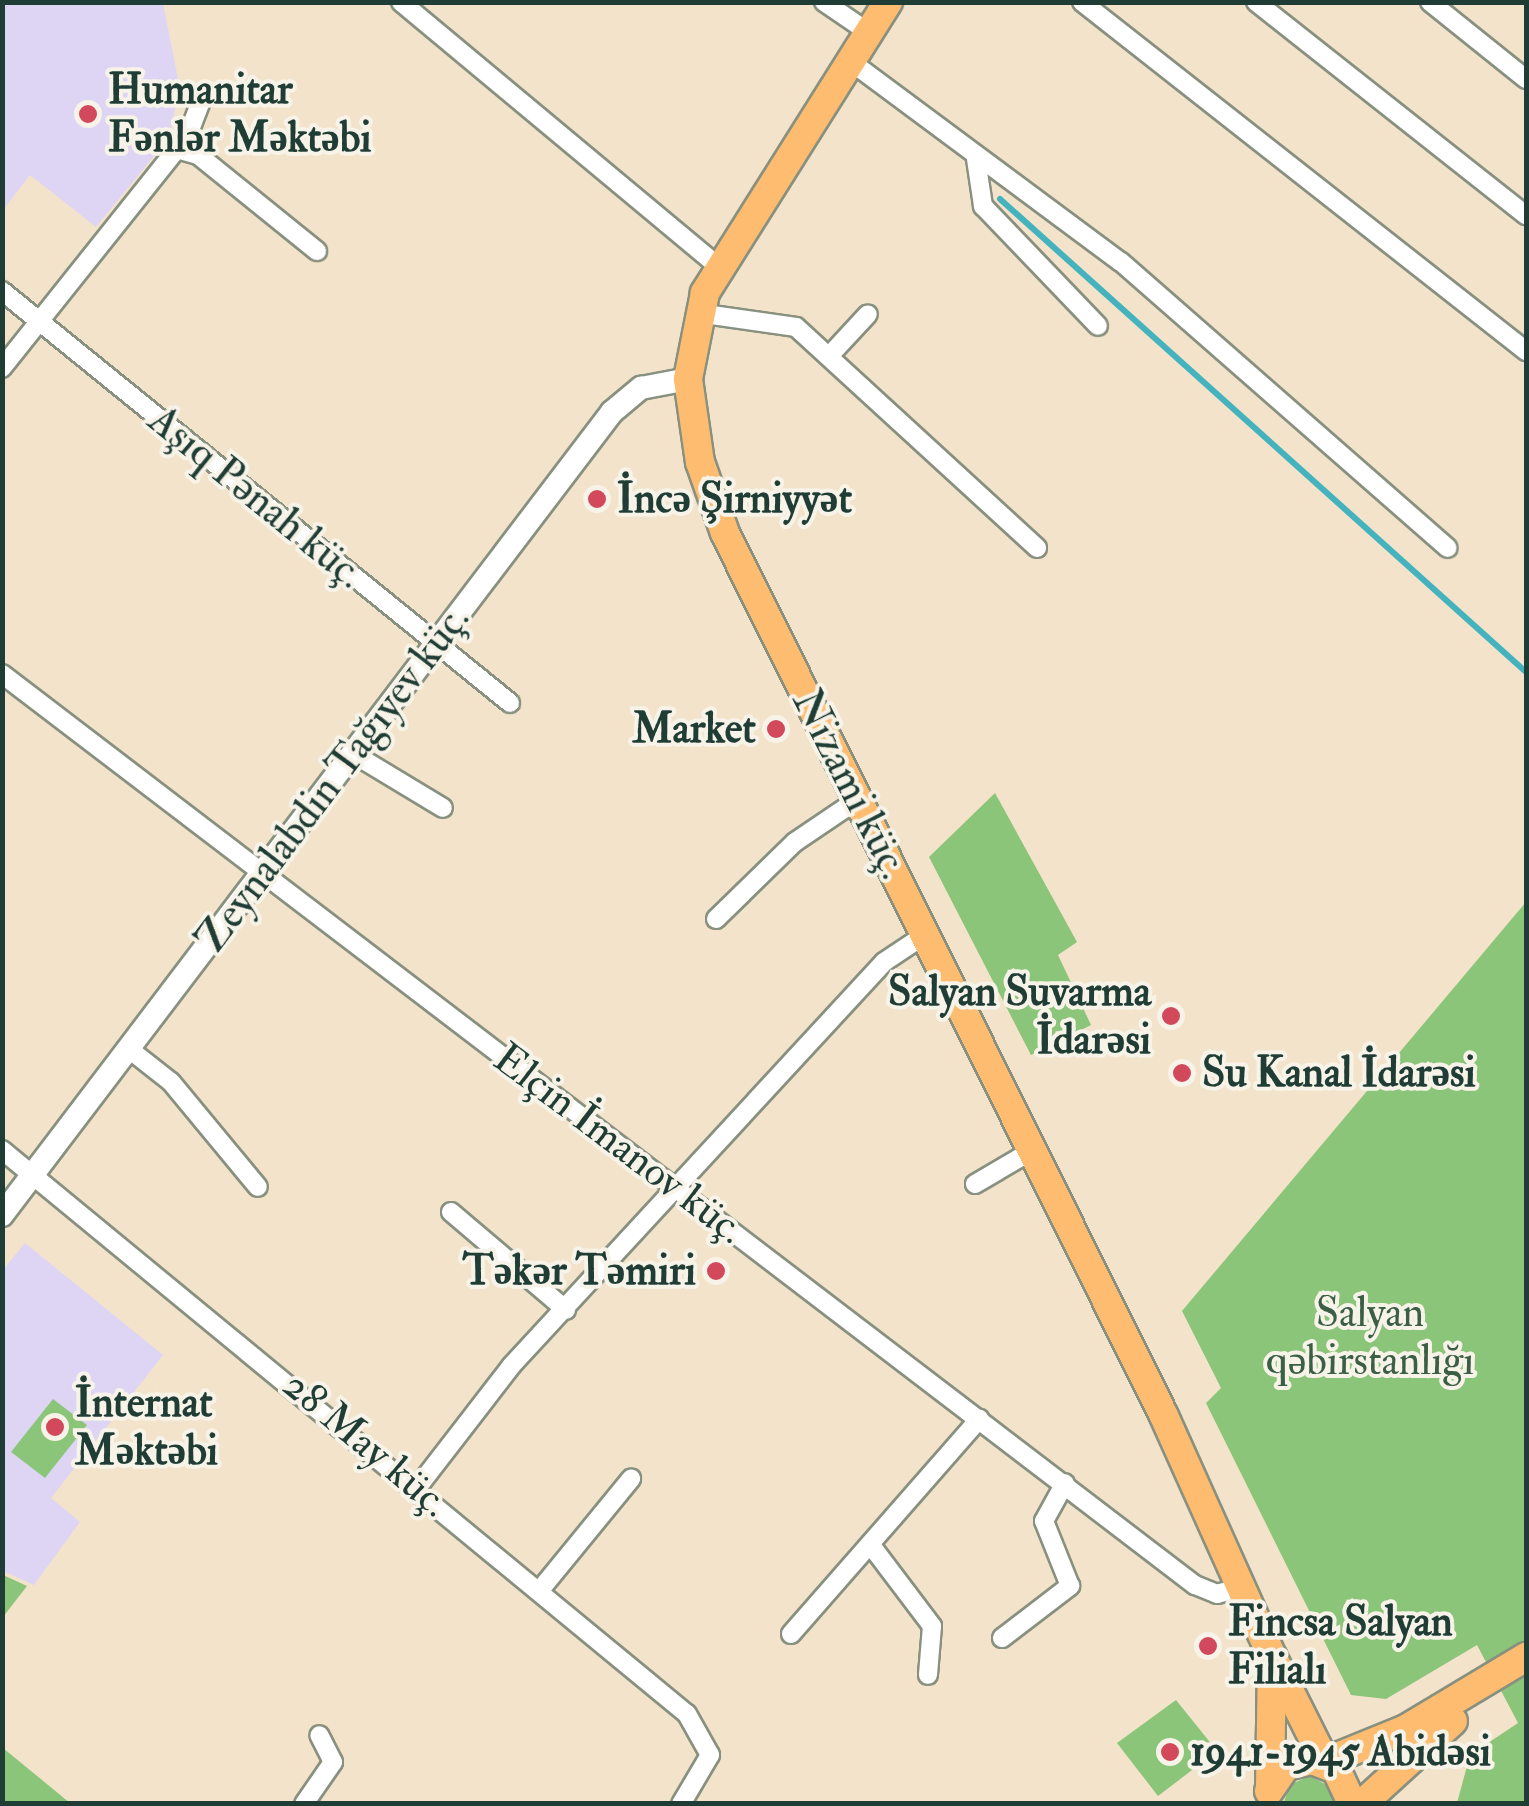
<!DOCTYPE html>
<html>
<head>
<meta charset="utf-8">
<style>
  body { margin:0 }
  #map { position:relative; width:1529px; height:1806px; overflow:hidden; background:#f2e3ca; font-family:"IM FELL Double Pica",serif }
  div>[style] { position:absolute }
  .built>* { inset:0; background:#ded5f5 }
  .green>* { inset:0; background:#8bc579 }
  .stream>* { height:6px; margin:-3px; padding:0 3px; transform-origin:3px; border-radius:3px; background:#44b3be }
  .roads { filter:drop-shadow(2px 0 #88907f) drop-shadow(-2px 0 #88907f) drop-shadow(0 2px #88907f) drop-shadow(0 -2px #88907f) }
  .minor>* { height:18px; margin:-9px; padding:0 9px; transform-origin:9px; border-radius:9px; background:#fff }
  .tertiary>* { height:22px; margin:-11px; padding:0 11px; transform-origin:11px; border-radius:11px; background:#fff }
  .primary>* { height:28px; margin:-14px; padding:0 14px; transform-origin:14px; border-radius:14px; background:#febc70 }
  .dots>* { width:28px; height:28px; translate:-50% -50%; box-sizing:border-box; border:5px solid #f7f3e8; border-radius:50% }
  span { translate:-50% -50%; white-space:nowrap; text-align:center; line-height:1.15; -webkit-text-stroke:8px #f7f3e8; paint-order:stroke }
  .poi-label { font-size:42px; color:#1f3d34; font-weight:700 }
  .left { translate:0 -50%; text-align:left }
  .right { translate:-100% -50%; text-align:right }
  .street-label { font-size:42px; color:#1f3d34 }
  .park-label { font-size:42px; color:#3a5f45 }
  .frame { position:absolute; inset:0; border:5px solid #1f3d34; pointer-events:none }
</style>
</head>
<body>
<div id="map">
  <div class="built">
    <i style="clip-path:polygon(3px 2px,163px 3px,180px 89px,168px 139px,96px 227px,30px 175px,3px 210px)"></i>
    <i style="clip-path:polygon(25px 1243px,163px 1355px,51px 1498px,80px 1522px,34px 1585px,3px 1571px,2px 1271px)"></i>
  </div>
  <div class="green">
    <i style="clip-path:polygon(995px 793px,1077px 942px,1058px 955px,1091px 1025px,1031px 1055px,929px 857px)"></i>
    <i style="clip-path:polygon(1526px 902px,1526px 1803px,1457px 1803px,1470px 1755px,1518px 1723px,1477px 1645px,1386px 1699px,1351px 1695px,1206px 1403px,1221px 1388px,1182px 1311px)"></i>
    <i style="clip-path:polygon(53px 1399px,87px 1425px,45px 1478px,11px 1452px)"></i>
    <i style="clip-path:polygon(3px 1575px,27px 1586px,3px 1617px)"></i>
    <i style="clip-path:polygon(1176px 1700px,1217px 1751px,1158px 1796px,1117px 1743px)"></i>
    <i style="clip-path:polygon(3px 1748px,70px 1803px,3px 1803px)"></i>
    <i style="clip-path:polygon(1310px 1776px,1329px 1786px,1334px 1803px,1283px 1804px,1291px 1784px)"></i>
  </div>
  <div class="stream">
    <i style="left:1000px;top:199px;width:707px;rotate:41.96deg"></i>
  </div>
  <div class="roads">
    <div class="minor">
      <i style="left:401px;top:2px;width:413px;rotate:39.8deg"></i>
      <i style="left:824px;top:2px;width:53px;rotate:34.3deg"></i>
      <i style="left:1082px;top:2px;width:565px;rotate:38.17deg"></i>
      <i style="left:1256px;top:2px;width:344px;rotate:38.3deg"></i>
      <i style="left:1430px;top:2px;width:123px;rotate:38.7deg"></i>
      <i style="left:850px;top:61px;width:337px;rotate:36.6deg"></i>
      <i style="left:1121px;top:262px;width:434px;rotate:41.2deg"></i>
      <i style="left:183px;top:148px;width:50px;rotate:-69deg"></i>
      <i style="left:976px;top:159px;width:48px;rotate:81.5deg"></i>
      <i style="left:983px;top:206px;width:166px;rotate:46.2deg"></i>
      <i style="left:2px;top:291px;width:654px;rotate:39.04deg"></i>
      <i style="left:698px;top:313px;width:99px;rotate:8.1deg"></i>
      <i style="left:796px;top:327px;width:327px;rotate:42.5deg"></i>
      <i style="left:831px;top:354px;width:54px;rotate:-47.2deg"></i>
      <i style="left:2px;top:368px;width:280px;rotate:-51.4deg"></i>
      <i style="left:177px;top:149px;width:22px;rotate:16deg"></i>
      <i style="left:198px;top:155px;width:153px;rotate:38.9deg"></i>
      <i style="left:2px;top:674px;width:1501px;rotate:37.37deg"></i>
      <i style="left:1195px;top:1585px;width:24px;rotate:22deg"></i>
      <i style="left:1217px;top:1594px;width:25px;rotate:-16deg"></i>
      <i style="left:352px;top:753px;width:106px;rotate:31.1deg"></i>
      <i style="left:716px;top:919px;width:110px;rotate:-44.3deg"></i>
      <i style="left:795px;top:842px;width:75px;rotate:-34.1deg"></i>
      <i style="left:129px;top:1049px;width:53px;rotate:38.2deg"></i>
      <i style="left:171px;top:1082px;width:136px;rotate:50.4deg"></i>
      <i style="left:2px;top:1150px;width:887px;rotate:39.47deg"></i>
      <i style="left:687px;top:1714px;width:47px;rotate:60.7deg"></i>
      <i style="left:710px;top:1755px;width:57px;rotate:120.6deg"></i>
      <i style="left:975px;top:1184px;width:67px;rotate:-30.4deg"></i>
      <i style="left:451px;top:1212px;width:151px;rotate:40.4deg"></i>
      <i style="left:417px;top:1488px;width:155px;rotate:-52.3deg"></i>
      <i style="left:512px;top:1365px;width:548px;rotate:-47.29deg"></i>
      <i style="left:884px;top:962px;width:50px;rotate:-33.7deg"></i>
      <i style="left:870px;top:1544px;width:103px;rotate:52.9deg"></i>
      <i style="left:932px;top:1626px;width:49px;rotate:94.7deg"></i>
      <i style="left:540px;top:1590px;width:144px;rotate:-50.7deg"></i>
      <i style="left:791px;top:1634px;width:286px;rotate:-48.8deg"></i>
      <i style="left:1002px;top:1638px;width:86px;rotate:-37.4deg"></i>
      <i style="left:1070px;top:1586px;width:70px;rotate:-111.8deg"></i>
      <i style="left:1044px;top:1521px;width:43px;rotate:-61.1deg"></i>
      <i style="left:304px;top:1804px;width:51px;rotate:-55.4deg"></i>
      <i style="left:333px;top:1762px;width:30px;rotate:-117deg"></i>
    </div>
    <div class="tertiary">
      <i style="left:2px;top:1215px;width:1008px;rotate:-52.78deg"></i>
      <i style="left:612px;top:412px;width:38px;rotate:-40deg"></i>
      <i style="left:641px;top:388px;width:48px;rotate:-10.8deg"></i>
    </div>
    <div class="primary">
      <i style="left:888px;top:2px;width:344px;rotate:122.2deg"></i>
      <i style="left:705px;top:293px;width:88px;rotate:101.2deg"></i>
      <i style="left:688px;top:379px;width:84px;rotate:81.8deg"></i>
      <i style="left:700px;top:462px;width:75px;rotate:70.6deg"></i>
      <i style="left:725px;top:533px;width:986px;rotate:63.56deg"></i>
      <i style="left:1164px;top:1416px;width:263px;rotate:65.8deg"></i>
      <i style="left:1270px;top:1787px;width:131px;rotate:-89.1deg"></i>
      <i style="left:1272px;top:1656px;width:119px;rotate:63.4deg"></i>
      <i style="left:1325px;top:1762px;width:87px;rotate:-22.2deg"></i>
      <i style="left:1406px;top:1729px;width:140px;rotate:-31deg"></i>
      <i style="left:1269px;top:1791px;width:30px;rotate:-56deg"></i>
      <i style="left:1286px;top:1766px;width:27px;rotate:-13deg"></i>
      <i style="left:1312px;top:1760px;width:26px;rotate:21deg"></i>
      <i style="left:1336px;top:1769px;width:38px;rotate:65deg"></i>
      <i style="left:1362px;top:1804px;width:123px;rotate:-42.4deg"></i>
    </div>
  </div>
  <div class="dots">
    <i style="left:88px;top:114px;background:#d1495b"></i>
    <i style="left:597px;top:499px;background:#d1495b"></i>
    <i style="left:776px;top:729px;background:#d1495b"></i>
    <i style="left:1171px;top:1016px;background:#d1495b"></i>
    <i style="left:1182px;top:1073px;background:#d1495b"></i>
    <i style="left:716px;top:1271px;background:#d1495b"></i>
    <i style="left:55px;top:1427px;background:#d1495b"></i>
    <i style="left:1208px;top:1646px;background:#d1495b"></i>
    <i style="left:1170px;top:1752px;background:#d1495b"></i>
  </div>
  <div class="poi-label">
    <span class="left" style="left:108px;top:114px">Humanitar<br>Fənlər Məktəbi</span>
    <span class="left" style="left:617px;top:499px">İncə Şirniyyət</span>
    <span class="right" style="left:756px;top:729px">Market</span>
    <span class="right" style="left:1151px;top:1016px">Salyan Suvarma<br>İdarəsi</span>
    <span class="left" style="left:1202px;top:1073px">Su Kanal İdarəsi</span>
    <span class="right" style="left:696px;top:1271px">Təkər Təmiri</span>
    <span class="left" style="left:75px;top:1427px">İnternat<br>Məktəbi</span>
    <span class="left" style="left:1228px;top:1646px">Fincsa Salyan<br>Filialı</span>
    <span class="left" style="left:1190px;top:1752px">1941-1945 Abidəsi</span>
  </div>
  <div class="street-label">
    <span style="left:256px;top:497px;rotate:39deg">Aşıq Pənah küç.</span>
    <span style="left:333px;top:779px;rotate:-53deg">Zeynalabdin Tağıyev küç.</span>
    <span style="left:850px;top:784px;rotate:63deg">Nizami küç.</span>
    <span style="left:619px;top:1144px;rotate:37deg">Elçin İmanov küç.</span>
    <span style="left:366px;top:1444px;rotate:40deg">28 May küç.</span>
  </div>
  <div class="park-label">
    <span style="left:1370px;top:1337px">Salyan<br>qəbirstanlığı</span>
  </div>
  <div class="frame"></div>
</div>
</body>
</html>
